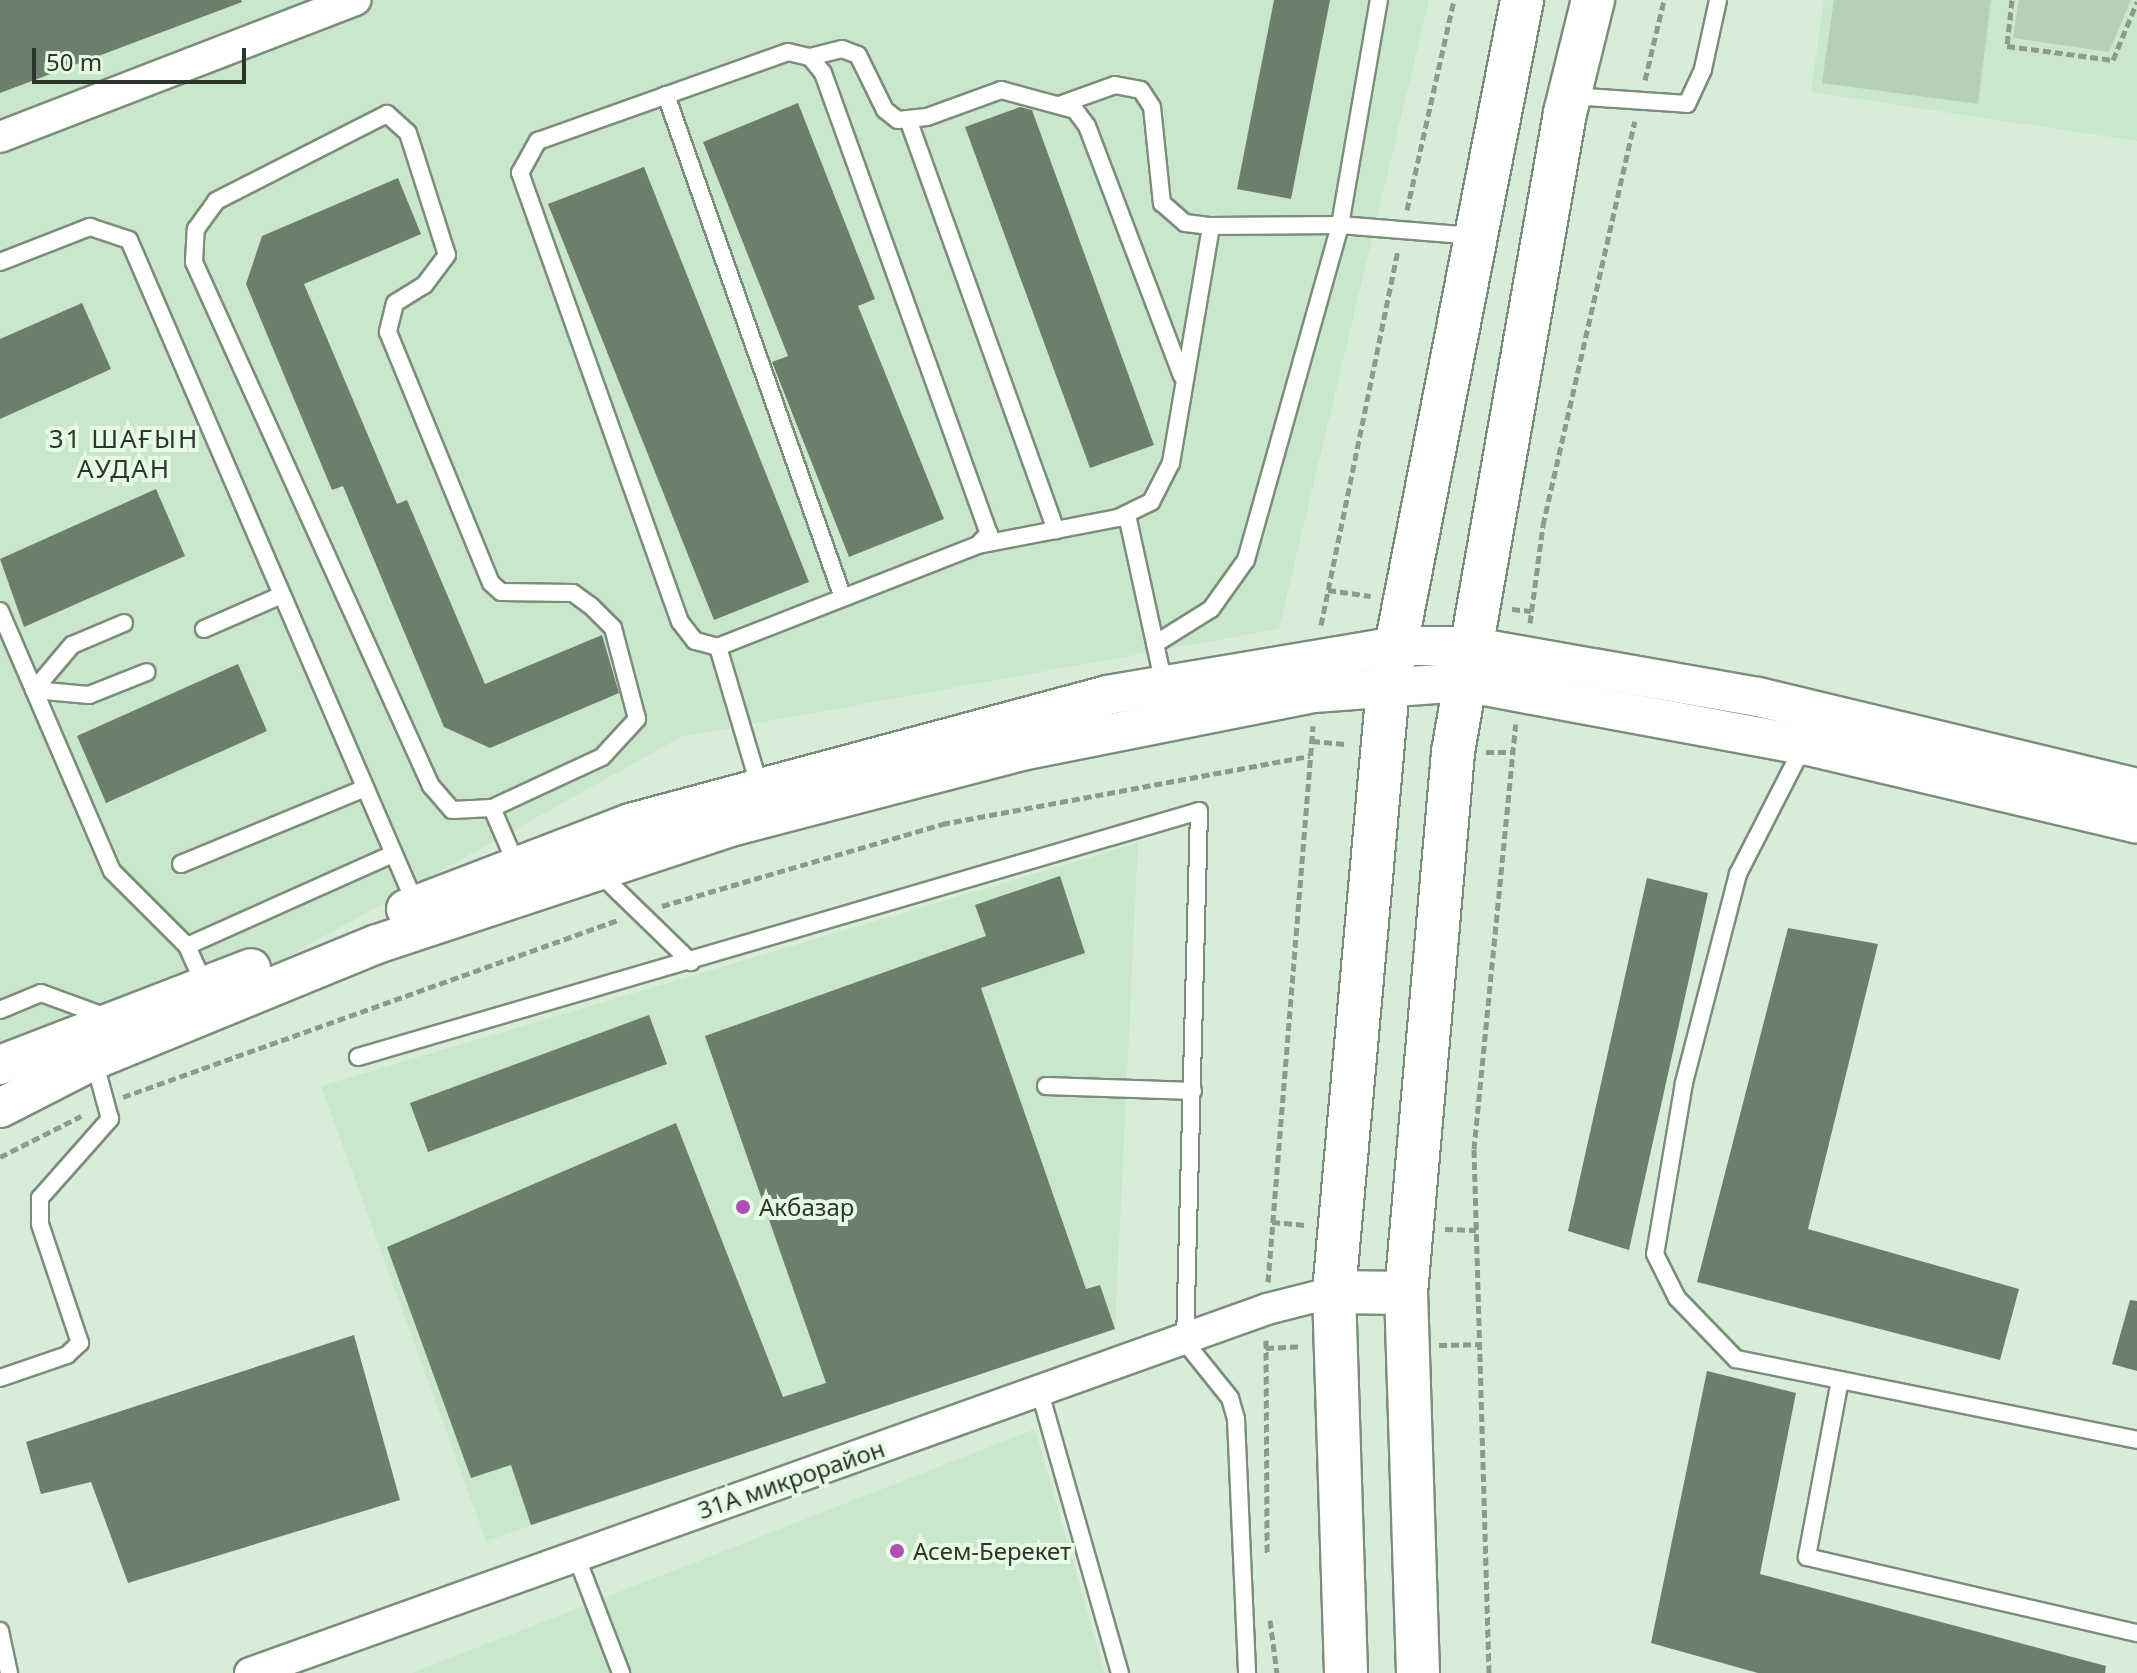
<!DOCTYPE html>
<html>
<head>
<meta charset="utf-8">
<style>
  body { margin:0 }
  #map { position:relative; width:2137px; height:1673px; overflow:hidden; background:#d8edd8; font-family:"Noto Sans",sans-serif }
  div>[style] { position:absolute }
  .built>* { inset:0; background:#cbe7cb }
  .green>* { inset:0; background:#b6cfb6 }
  .building>* { inset:0; background:#6b7f6b }
  .path>* { height:5px; margin-top:-2.5px; transform-origin:0; background:repeating-linear-gradient(90deg,#8c9b8c 0 8px,transparent 0 12px) }
  .roads { filter:drop-shadow(2px 0 #7b8e7a) drop-shadow(-2px 0 #7b8e7a) drop-shadow(0 2px #7b8e7a) drop-shadow(0 -2px #7b8e7a) }
  .service>* { height:16px; margin:-8px; padding:0 8px; transform-origin:8px; border-radius:8px; background:#fff }
  .minor>* { height:30px; margin:-15px; padding:0 15px; transform-origin:15px; border-radius:15px; background:#fff }
  .tertiary>* { height:38px; margin:-19px; padding:0 19px; transform-origin:19px; border-radius:19px; background:#fff }
  .secondary>* { height:42px; margin:-21px; padding:0 21px; transform-origin:21px; border-radius:21px; background:#fff }
  .dots>* { width:22px; height:22px; translate:-50% -50%; box-sizing:border-box; border:4px solid #e5fbe5; border-radius:50% }
  span { translate:-50% -50%; white-space:nowrap; text-align:center; line-height:1.15; -webkit-text-stroke:8px #e5fbe5; paint-order:stroke }
  .poi-label { font-size:24px; color:#2d352d }
  .left { translate:0 -50%; text-align:left }
  .street-label { font-size:24px; color:#2d352d }
  .neighbourhood-label { font-size:26px; color:#2d352d; letter-spacing:2px }
  .scale { position:absolute; left:32px; top:48px; width:214px; height:36px; box-sizing:border-box; border:4px solid #2d352d; border-top:0; padding-left:10px; font-size:24px; line-height:28px; white-space:nowrap; color:#2d352d; -webkit-text-stroke:6px #e5fbe5; paint-order:stroke }
</style>
</head>
<body>
<div id="map">
  <div class="built">
    <i style="clip-path:polygon(0 0,1429px 0,1279px 629px,681px 737px,0 1117px)"></i>
    <i style="clip-path:polygon(1824px 0,2137px 0,2137px 141px,1811px 92px)"></i>
    <i style="clip-path:polygon(1138px 843px,1115px 1329px,486px 1541px,321px 1086px)"></i>
    <i style="clip-path:polygon(1035px 1429px,1105px 1673px,412px 1673px)"></i>
  </div>
  <div class="green">
    <i style="clip-path:polygon(1834px 0,1991px 0,1978px 104px,1822px 83px)"></i>
    <i style="clip-path:polygon(2019px 0,2131px 0,2109px 52px,2013px 38px)"></i>
  </div>
  <div class="building">
    <i style="clip-path:polygon(0 0,241px 0,242px 2px,0 93px)"></i>
    <i style="clip-path:polygon(1274px 0,1330px 0,1291px 199px,1237px 189px)"></i>
    <i style="clip-path:polygon(798px 103px,875px 299px,858px 306px,944px 519px,849px 557px,772px 362px,788px 356px,703px 142px)"></i>
    <i style="clip-path:polygon(1020px 107px,1032px 110px,1154px 445px,1090px 468px,965px 127px)"></i>
    <i style="clip-path:polygon(644px 167px,809px 582px,714px 620px,548px 204px)"></i>
    <i style="clip-path:polygon(398px 178px,421px 234px,304px 284px,397px 504px,407px 500px,485px 684px,602px 635px,619px 693px,490px 748px,444px 727px,343px 486px,332px 490px,246px 284px,262px 236px)"></i>
    <i style="clip-path:polygon(82px 303px,111px 369px,0 419px,0 339px)"></i>
    <i style="clip-path:polygon(156px 489px,185px 556px,24px 627px,0 559px)"></i>
    <i style="clip-path:polygon(238px 664px,267px 731px,106px 803px,77px 736px)"></i>
    <i style="clip-path:polygon(1060px 876px,1085px 953px,981px 988px,1086px 1289px,1100px 1285px,1115px 1329px,531px 1525px,511px 1465px,471px 1478px,387px 1247px,676px 1123px,783px 1397px,826px 1383px,705px 1036px,986px 936px,975px 905px)"></i>
    <i style="clip-path:polygon(1647px 878px,1708px 893px,1629px 1250px,1568px 1231px)"></i>
    <i style="clip-path:polygon(1788px 928px,1878px 944px,1808px 1229px,2019px 1289px,2000px 1360px,1697px 1282px)"></i>
    <i style="clip-path:polygon(649px 1015px,667px 1064px,428px 1152px,410px 1103px)"></i>
    <i style="clip-path:polygon(2130px 1300px,2137px 1301px,2137px 1371px,2112px 1364px)"></i>
    <i style="clip-path:polygon(354px 1335px,400px 1500px,128px 1583px,91px 1482px,41px 1494px,26px 1442px)"></i>
    <i style="clip-path:polygon(1707px 1371px,1796px 1393px,1760px 1574px,2106px 1666px,2105px 1673px,1758px 1673px,1651px 1643px)"></i>
  </div>
  <div class="path">
    <i style="left:2012px;top:0;width:46px;rotate:96.2deg"></i>
    <i style="left:2007px;top:46px;width:107px;rotate:7.5deg"></i>
    <i style="left:2113px;top:60px;width:63px;rotate:-67.5deg"></i>
    <i style="left:1645px;top:80px;width:82px;rotate:-76.6deg"></i>
    <i style="left:1407px;top:210px;width:215px;rotate:-77.4deg"></i>
    <i style="left:1328px;top:590px;width:43px;rotate:7.9deg"></i>
    <i style="left:1512px;top:609px;width:19px;rotate:6deg"></i>
    <i style="left:1530px;top:623px;width:99px;rotate:-82.4deg"></i>
    <i style="left:1543px;top:525px;width:414px;rotate:-77.2deg"></i>
    <i style="left:1321px;top:625px;width:382px;rotate:-78.4deg"></i>
    <i style="left:1312px;top:741px;width:36px;rotate:5deg"></i>
    <i style="left:1486px;top:752px;width:27px"></i>
    <i style="left:662px;top:906px;width:292px;rotate:-16.3deg"></i>
    <i style="left:942px;top:824px;width:374px;rotate:-10.5deg"></i>
    <i style="left:123px;top:1097px;width:526px;rotate:-19.68deg"></i>
    <i style="left:0;top:1157px;width:91px;rotate:-26.8deg"></i>
    <i style="left:1272px;top:1222px;width:35px;rotate:5deg"></i>
    <i style="left:1445px;top:1229px;width:31px;rotate:2deg"></i>
    <i style="left:1268px;top:1282px;width:558px;rotate:-85.37deg"></i>
    <i style="left:1266px;top:1340px;width:214px;rotate:89.7deg"></i>
    <i style="left:1439px;top:1345px;width:39px;rotate:-1deg"></i>
    <i style="left:1266px;top:1348px;width:35px;rotate:-3deg"></i>
    <i style="left:1270px;top:1620px;width:53px;rotate:82.5deg"></i>
    <i style="left:1489px;top:1673px;width:524px;rotate:-91.64deg"></i>
    <i style="left:1474px;top:1149px;width:427px;rotate:-84.4deg"></i>
  </div>
  <div class="roads">
    <div class="service">
      <i style="left:788px;top:52px;width:23px;rotate:13deg"></i>
      <i style="left:810px;top:57px;width:21px;rotate:51deg"></i>
      <i style="left:823px;top:73px;width:489px;rotate:70.2deg"></i>
      <i style="left:989px;top:533px;width:16px;rotate:133deg"></i>
      <i style="left:978px;top:545px;width:279px;rotate:158.6deg"></i>
      <i style="left:718px;top:647px;width:24px;rotate:-165deg"></i>
      <i style="left:695px;top:641px;width:24px;rotate:-128deg"></i>
      <i style="left:680px;top:622px;width:477px;rotate:-109.6deg"></i>
      <i style="left:520px;top:173px;width:37px;rotate:-61deg"></i>
      <i style="left:538px;top:141px;width:265px;rotate:-19.6deg"></i>
      <i style="left:810px;top:57px;width:33px;rotate:-14deg"></i>
      <i style="left:842px;top:49px;width:17px;rotate:21deg"></i>
      <i style="left:858px;top:55px;width:61px;rotate:63.9deg"></i>
      <i style="left:885px;top:110px;width:16px;rotate:38deg"></i>
      <i style="left:898px;top:120px;width:29px;rotate:-6deg"></i>
      <i style="left:927px;top:117px;width:79px;rotate:-20deg"></i>
      <i style="left:1001px;top:90px;width:77px;rotate:15.1deg"></i>
      <i style="left:1075px;top:110px;width:20px;rotate:53deg"></i>
      <i style="left:1087px;top:126px;width:267px;rotate:69.2deg"></i>
      <i style="left:666px;top:95px;width:533px;rotate:70.61deg"></i>
      <i style="left:1571px;top:96px;width:116px;rotate:3.9deg"></i>
      <i style="left:1687px;top:104px;width:38px;rotate:-65deg"></i>
      <i style="left:1703px;top:69px;width:71px;rotate:-77.7deg"></i>
      <i style="left:1062px;top:104px;width:56px;rotate:-19.7deg"></i>
      <i style="left:1115px;top:85px;width:26px;rotate:11deg"></i>
      <i style="left:1141px;top:90px;width:20px;rotate:57deg"></i>
      <i style="left:1152px;top:107px;width:97px;rotate:84.1deg"></i>
      <i style="left:1162px;top:203px;width:30px;rotate:41deg"></i>
      <i style="left:1185px;top:223px;width:26px;rotate:7deg"></i>
      <i style="left:387px;top:114px;width:28px;rotate:42deg"></i>
      <i style="left:408px;top:133px;width:128px;rotate:72.3deg"></i>
      <i style="left:447px;top:255px;width:38px;rotate:127deg"></i>
      <i style="left:424px;top:285px;width:34px;rotate:148deg"></i>
      <i style="left:395px;top:303px;width:30px;rotate:104deg"></i>
      <i style="left:388px;top:332px;width:271px;rotate:67.7deg"></i>
      <i style="left:491px;top:583px;width:13px;rotate:42deg"></i>
      <i style="left:501px;top:592px;width:72px;rotate:0.8deg"></i>
      <i style="left:573px;top:593px;width:22px;rotate:36deg"></i>
      <i style="left:591px;top:606px;width:31px;rotate:45deg"></i>
      <i style="left:613px;top:628px;width:94px;rotate:75.2deg"></i>
      <i style="left:637px;top:719px;width:52px;rotate:132.6deg"></i>
      <i style="left:602px;top:757px;width:121px;rotate:155.1deg"></i>
      <i style="left:492px;top:808px;width:40px;rotate:177.1deg"></i>
      <i style="left:452px;top:810px;width:32px;rotate:-131deg"></i>
      <i style="left:431px;top:786px;width:575px;rotate:-114.34deg"></i>
      <i style="left:194px;top:262px;width:33px;rotate:-87deg"></i>
      <i style="left:196px;top:229px;width:34px;rotate:-54deg"></i>
      <i style="left:216px;top:201px;width:192px;rotate:-27deg"></i>
      <i style="left:909px;top:122px;width:434px;rotate:70.2deg"></i>
      <i style="left:0;top:262px;width:97px;rotate:-21.3deg"></i>
      <i style="left:90px;top:227px;width:41px;rotate:18.4deg"></i>
      <i style="left:129px;top:240px;width:724px;rotate:66.66deg"></i>
      <i style="left:1127px;top:515px;width:173px;rotate:77.7deg"></i>
      <i style="left:978px;top:545px;width:143px;rotate:-10.9deg"></i>
      <i style="left:1118px;top:518px;width:37px;rotate:-26deg"></i>
      <i style="left:1151px;top:502px;width:44px;rotate:-62.9deg"></i>
      <i style="left:1171px;top:463px;width:240px;rotate:-80.4deg"></i>
      <i style="left:1211px;top:226px;width:129px;rotate:-0.4deg"></i>
      <i style="left:1340px;top:225px;width:133px;rotate:4.7deg"></i>
      <i style="left:0;top:611px;width:283px;rotate:66.7deg"></i>
      <i style="left:112px;top:871px;width:106px;rotate:45deg"></i>
      <i style="left:187px;top:946px;width:44px;rotate:65.8deg"></i>
      <i style="left:124px;top:623px;width:56px;rotate:157.1deg"></i>
      <i style="left:72px;top:645px;width:59px;rotate:130.2deg"></i>
      <i style="left:34px;top:690px;width:55px;rotate:5.2deg"></i>
      <i style="left:89px;top:695px;width:62px;rotate:-21.6deg"></i>
      <i style="left:204px;top:629px;width:85px;rotate:-23.6deg"></i>
      <i style="left:1155px;top:644px;width:66px;rotate:-32deg"></i>
      <i style="left:1211px;top:609px;width:60px;rotate:-54.5deg"></i>
      <i style="left:1246px;top:560px;width:348px;rotate:-74.3deg"></i>
      <i style="left:1340px;top:225px;width:228px;rotate:-80.2deg"></i>
      <i style="left:718px;top:647px;width:147px;rotate:73.4deg"></i>
      <i style="left:1804px;top:745px;width:145px;rotate:117.1deg"></i>
      <i style="left:1738px;top:874px;width:216px;rotate:104.5deg"></i>
      <i style="left:1684px;top:1083px;width:173px;rotate:99.6deg"></i>
      <i style="left:1655px;top:1254px;width:49px;rotate:63.4deg"></i>
      <i style="left:1677px;top:1298px;width:85px;rotate:46deg"></i>
      <i style="left:1736px;top:1359px;width:409px;rotate:11.4deg"></i>
      <i style="left:492px;top:808px;width:63px;rotate:66.7deg"></i>
      <i style="left:181px;top:864px;width:199px;rotate:-22.4deg"></i>
      <i style="left:597px;top:871px;width:131px;rotate:44.1deg"></i>
      <i style="left:187px;top:946px;width:226px;rotate:-24.1deg"></i>
      <i style="left:0;top:1010px;width:44px;rotate:-22.5deg"></i>
      <i style="left:41px;top:993px;width:72px;rotate:20.2deg"></i>
      <i style="left:358px;top:1057px;width:876px;rotate:-16.3deg"></i>
      <i style="left:1199px;top:811px;width:531px;rotate:91.51deg"></i>
      <i style="left:1185px;top:1342px;width:72px;rotate:51.2deg"></i>
      <i style="left:1230px;top:1398px;width:22px;rotate:74deg"></i>
      <i style="left:1236px;top:1419px;width:254px;rotate:87.5deg"></i>
      <i style="left:1046px;top:1086px;width:147px;rotate:1.9deg"></i>
      <i style="left:0;top:1378px;width:71px;rotate:-18.9deg"></i>
      <i style="left:67px;top:1355px;width:18px;rotate:-43deg"></i>
      <i style="left:80px;top:1343px;width:126px;rotate:-108.6deg"></i>
      <i style="left:40px;top:1224px;width:26px;rotate:-90deg"></i>
      <i style="left:40px;top:1198px;width:106px;rotate:-48.5deg"></i>
      <i style="left:110px;top:1119px;width:61px;rotate:-105.2deg"></i>
      <i style="left:1840px;top:1380px;width:180px;rotate:100.6deg"></i>
      <i style="left:1807px;top:1557px;width:339px;rotate:13deg"></i>
      <i style="left:1041px;top:1396px;width:288px;rotate:74.1deg"></i>
      <i style="left:575px;top:1553px;width:129px;rotate:69deg"></i>
      <i style="left:0;top:1631px;width:43px;rotate:77.9deg"></i>
    </div>
    <div class="minor">
      <i style="left:0;top:137px;width:381px;rotate:-21.1deg"></i>
      <i style="left:250px;top:1673px;width:1080px;rotate:-19.69deg"></i>
      <i style="left:1267px;top:1309px;width:69px;rotate:-14.2deg"></i>
    </div>
    <div class="tertiary">
      <i style="left:406px;top:909px;width:240px;rotate:-21deg"></i>
      <i style="left:630px;top:823px;width:494px;rotate:-15deg"></i>
      <i style="left:1107px;top:695px;width:293px;rotate:-9.6deg"></i>
      <i style="left:1396px;top:646px;width:72px"></i>
      <i style="left:1468px;top:646px;width:294px;rotate:10deg"></i>
      <i style="left:1758px;top:697px;width:390px;rotate:13.5deg"></i>
      <i style="left:0;top:1065px;width:269px;rotate:-21.1deg"></i>
      <i style="left:0;top:1108px;width:106px;rotate:-27.1deg"></i>
      <i style="left:94px;top:1060px;width:306px;rotate:-22.3deg"></i>
      <i style="left:377px;top:944px;width:376px;rotate:-18.3deg"></i>
      <i style="left:734px;top:826px;width:297px;rotate:-14.6deg"></i>
      <i style="left:1021px;top:751px;width:299px;rotate:-11.2deg"></i>
      <i style="left:1314px;top:693px;width:149px;rotate:-4.2deg"></i>
      <i style="left:1463px;top:682px;width:347px;rotate:10.5deg"></i>
      <i style="left:1804px;top:745px;width:342px;rotate:13.3deg"></i>
    </div>
    <div class="secondary">
      <i style="left:1334px;top:1292px;width:72px;rotate:0.8deg"></i>
      <i style="left:1346px;top:1673px;width:381px;rotate:-91.8deg"></i>
      <i style="left:1334px;top:1292px;width:607px;rotate:-84.9deg"></i>
      <i style="left:1388px;top:687px;width:700px;rotate:-78.96deg"></i>
      <i style="left:1418px;top:1673px;width:380px;rotate:-91.8deg"></i>
      <i style="left:1406px;top:1293px;width:543px;rotate:-85.03deg"></i>
      <i style="left:1453px;top:752px;width:649px;rotate:-80.06deg"></i>
      <i style="left:1565px;top:113px;width:116px;rotate:-76.1deg"></i>
    </div>
  </div>
  <div class="dots">
    <i style="left:743px;top:1207px;background:#af4eb5"></i>
    <i style="left:897px;top:1551px;background:#af4eb5"></i>
  </div>
  <div class="poi-label">
    <span class="left" style="left:759px;top:1207px">Акбазар</span>
    <span class="left" style="left:913px;top:1551px">Асем-Берекет</span>
  </div>
  <div class="street-label">
    <span style="left:791px;top:1479px;rotate:-19deg">31А микрорайон</span>
  </div>
  <div class="neighbourhood-label">
    <span style="left:124px;top:454px">31 ШАҒЫН<br>АУДАН</span>
  </div>
  <div class="scale">50 m</div>
</div>
</body>
</html>
